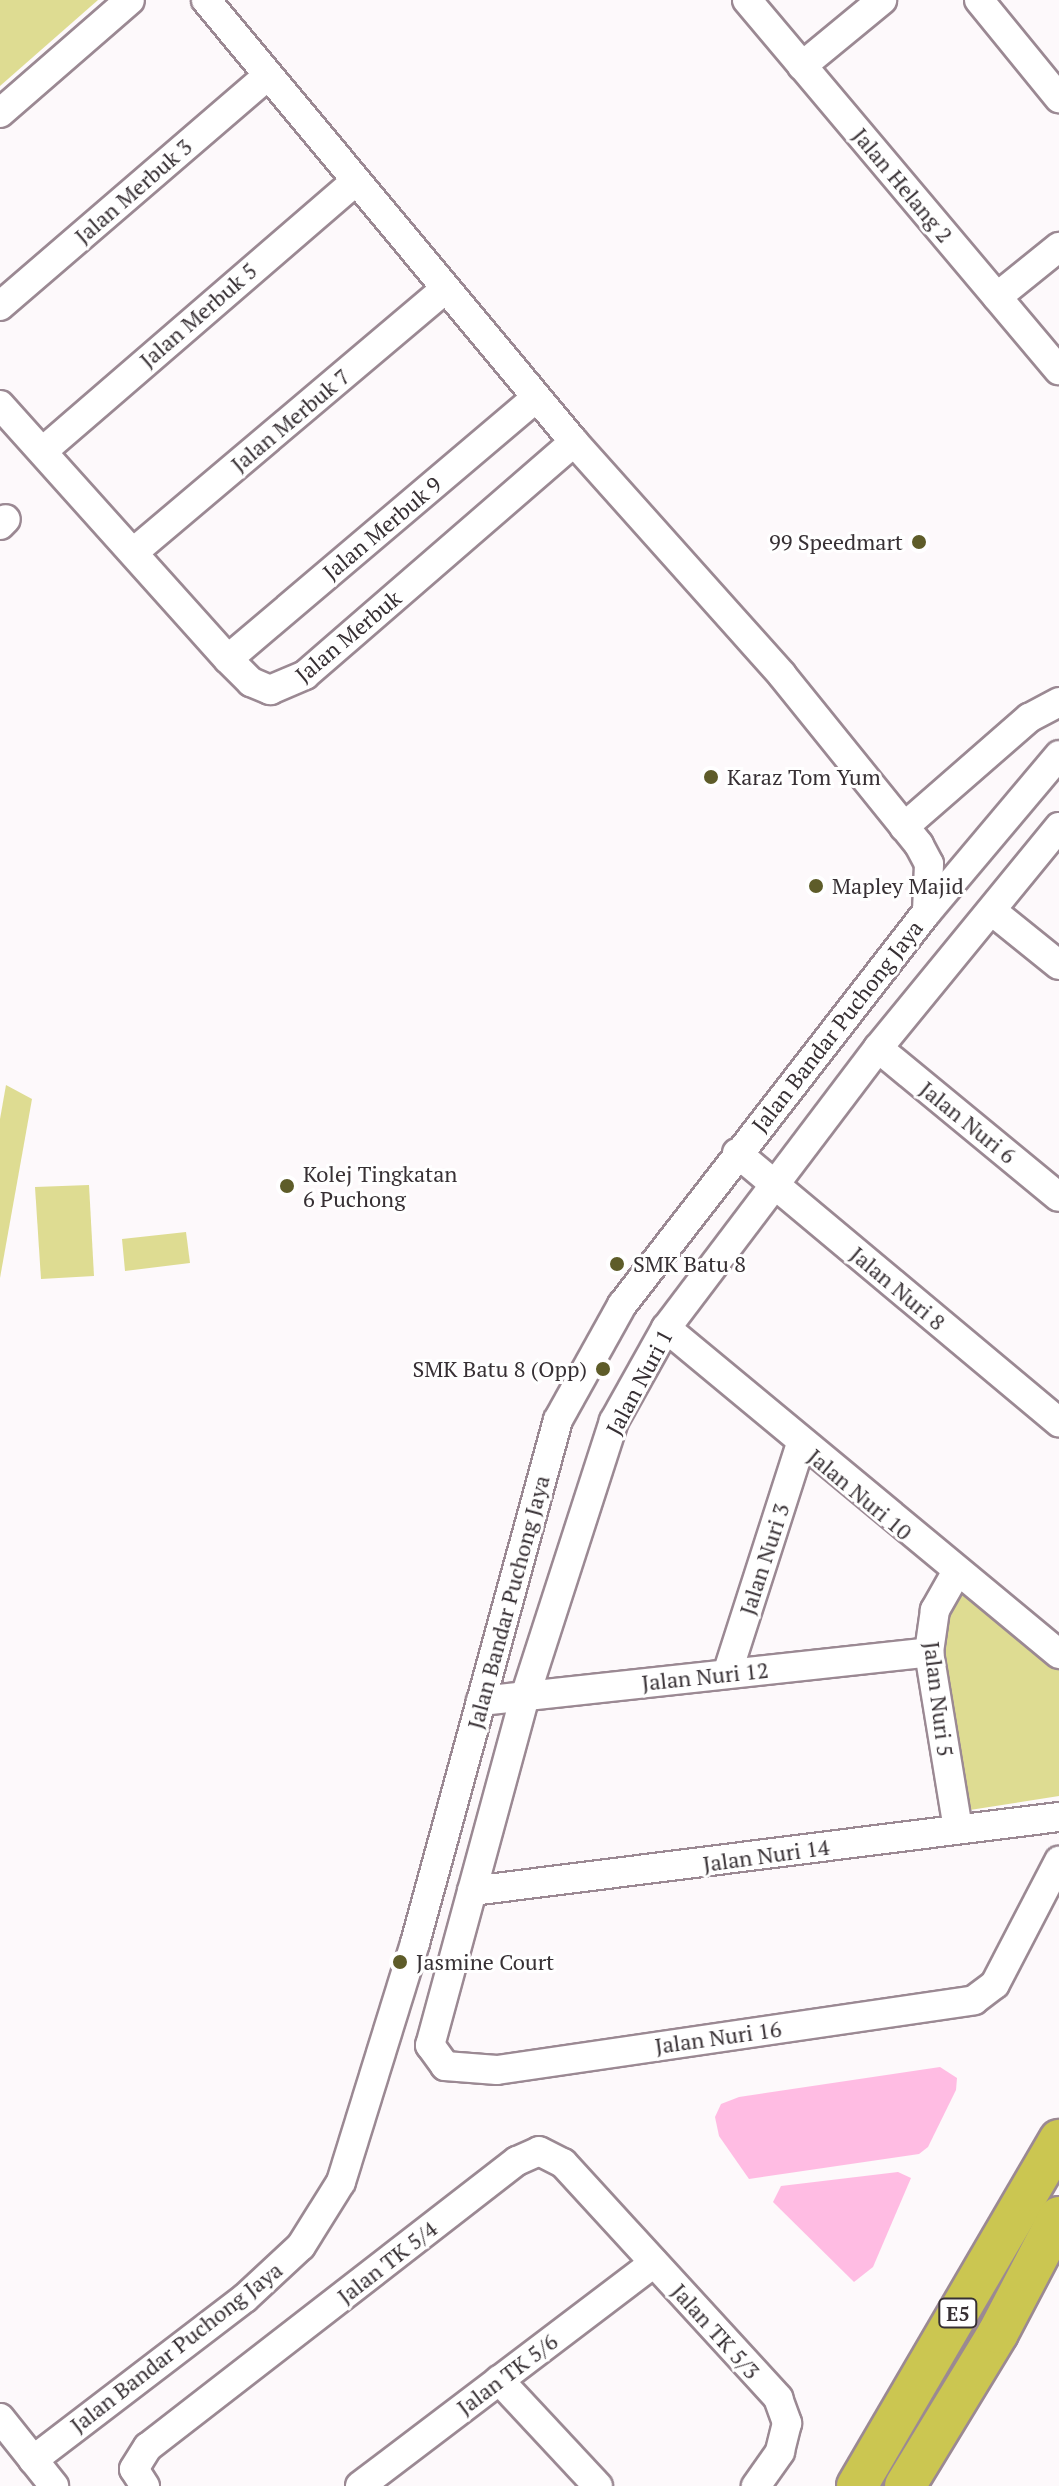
<!DOCTYPE html>
<html>
<head>
<meta charset="utf-8">
<style>
  body { margin:0 }
  #map { position:relative; width:1059px; height:2486px; overflow:hidden; background:#fdf9fb; font-family:"PT Serif",serif }
  div>[style] { position:absolute }
  .green>* { inset:0; background:#dedc92 }
  .water>* { inset:0; background:#ffbce3 }
  .roads { filter:drop-shadow(2px 0 #9b8993) drop-shadow(-2px 0 #9b8993) drop-shadow(0 2px #9b8993) drop-shadow(0 -2px #9b8993) }
  .minor>* { height:28px; margin:-14px; padding:0 14px; transform-origin:14px; border-radius:14px; background:#fff }
  .highway>* { height:40px; margin:-20px; padding:0 20px; transform-origin:20px; border-radius:20px; background:#cbc651 }
  .dots>* { width:22px; height:22px; translate:-50% -50%; box-sizing:border-box; border:4px solid #fff; border-radius:50% }
  span { translate:-50% -50%; white-space:nowrap; text-align:center; line-height:1.15; -webkit-text-stroke:6px #fff; paint-order:stroke }
  .shield-label span { padding:2px 6px; background:#fff; border:2px solid; border-radius:6px; -webkit-text-stroke-width:0 }
  .shield-label { font-size:20px; color:#373034; font-weight:700 }
  .street-label { font-size:22px; color:#373034 }
  .poi-label { font-size:22px; color:#373034 }
  .right { translate:-100% -50%; text-align:right }
  .left { translate:0 -50%; text-align:left }
</style>
</head>
<body>
<div id="map">
  <div class="green">
    <i style="clip-path:polygon(0 0,98px 0,0 86px)"></i>
    <i style="clip-path:polygon(6px 1085px,32px 1099px,0 1278px,0 1119px)"></i>
    <i style="clip-path:polygon(89px 1185px,94px 1276px,41px 1279px,35px 1187px)"></i>
    <i style="clip-path:polygon(186px 1232px,190px 1263px,125px 1271px,122px 1239px)"></i>
    <i style="clip-path:polygon(962px 1589px,1059px 1669px,1059px 1796px,970px 1810px,938px 1643px)"></i>
  </div>
  <div class="water">
    <i style="clip-path:polygon(940px 2067px,957px 2078px,956px 2090px,928px 2147px,919px 2154px,749px 2179px,719px 2136px,715px 2117px,721px 2104px,739px 2097px)"></i>
    <i style="clip-path:polygon(898px 2172px,911px 2178px,873px 2267px,854px 2282px,773px 2202px,781px 2186px)"></i>
  </div>
  <div class="roads">
    <div class="minor">
      <i style="left:206px;top:0;width:575px;rotate:50.22deg"></i>
      <i style="left:747px;top:0;width:484px;rotate:49.9deg"></i>
      <i style="left:979px;top:0;width:127px;rotate:50.8deg"></i>
      <i style="left:802px;top:66px;width:104px;rotate:-39.5deg"></i>
      <i style="left:0;top:113px;width:172px;rotate:-41deg"></i>
      <i style="left:997px;top:297px;width:80px;rotate:-38.9deg"></i>
      <i style="left:0;top:306px;width:352px;rotate:-40.7deg"></i>
      <i style="left:0;top:405px;width:341px;rotate:48.1deg"></i>
      <i style="left:228px;top:659px;width:33px;rotate:45deg"></i>
      <i style="left:251px;top:682px;width:21px;rotate:23deg"></i>
      <i style="left:270px;top:690px;width:38px;rotate:-23deg"></i>
      <i style="left:305px;top:675px;width:356px;rotate:-40.9deg"></i>
      <i style="left:574px;top:442px;width:312px;rotate:48.2deg"></i>
      <i style="left:782px;top:675px;width:218px;rotate:51.1deg"></i>
      <i style="left:919px;top:845px;width:21px;rotate:62deg"></i>
      <i style="left:929px;top:864px;width:48px;rotate:92.4deg"></i>
      <i style="left:43px;top:451px;width:413px;rotate:-40.8deg"></i>
      <i style="left:0;top:525px;width:8px;rotate:-45deg"></i>
      <i style="left:135px;top:551px;width:406px;rotate:-40.2deg"></i>
      <i style="left:228px;top:659px;width:404px;rotate:-40.3deg"></i>
      <i style="left:904px;top:827px;width:166px;rotate:-41.1deg"></i>
      <i style="left:1029px;top:718px;width:34px;rotate:-28deg"></i>
      <i style="left:1059px;top:827px;width:286px;rotate:129.3deg"></i>
      <i style="left:878px;top:1048px;width:351px;rotate:127.1deg"></i>
      <i style="left:666px;top:1328px;width:107px;rotate:119.2deg"></i>
      <i style="left:614px;top:1421px;width:289px;rotate:107.9deg"></i>
      <i style="left:525px;top:1696px;width:362px;rotate:105.2deg"></i>
      <i style="left:430px;top:2045px;width:26px;rotate:54deg"></i>
      <i style="left:445px;top:2066px;width:52px;rotate:4.4deg"></i>
      <i style="left:497px;top:2070px;width:482px;rotate:-8.3deg"></i>
      <i style="left:974px;top:2000px;width:26px;rotate:-37deg"></i>
      <i style="left:995px;top:1984px;width:139px;rotate:-62.5deg"></i>
      <i style="left:992px;top:911px;width:86px;rotate:38.9deg"></i>
      <i style="left:878px;top:1048px;width:234px;rotate:39.5deg"></i>
      <i style="left:737px;top:1153px;width:420px;rotate:39.9deg"></i>
      <i style="left:666px;top:1328px;width:511px;rotate:39.68deg"></i>
      <i style="left:956px;top:1573px;width:43px;rotate:119.6deg"></i>
      <i style="left:935px;top:1610px;width:42px;rotate:98.1deg"></i>
      <i style="left:929px;top:1652px;width:179px;rotate:80.7deg"></i>
      <i style="left:727px;top:1674px;width:242px;rotate:-72.2deg"></i>
      <i style="left:481px;top:1701px;width:451px;rotate:-6.2deg"></i>
      <i style="left:472px;top:1891px;width:592px;rotate:-7.19deg"></i>
      <i style="left:499px;top:2380px;width:145px;rotate:47deg"></i>
      <i style="left:0;top:2418px;width:87px;rotate:51.5deg"></i>
      <i style="left:33px;top:2460px;width:267px;rotate:-37.4deg"></i>
      <i style="left:245px;top:2298px;width:76px;rotate:-42.9deg"></i>
      <i style="left:301px;top:2246px;width:75px;rotate:-58deg"></i>
      <i style="left:341px;top:2182px;width:250px;rotate:-72.8deg"></i>
      <i style="left:415px;top:1943px;width:542px;rotate:-74.71deg"></i>
      <i style="left:558px;top:1420px;width:132px;rotate:-60.9deg"></i>
      <i style="left:622px;top:1305px;width:497px;rotate:-52.2deg"></i>
      <i style="left:927px;top:912px;width:205px;rotate:-49.9deg"></i>
      <i style="left:145px;top:2486px;width:20px;rotate:-123deg"></i>
      <i style="left:134px;top:2469px;width:26px;rotate:-58deg"></i>
      <i style="left:148px;top:2447px;width:467px;rotate:-37.8deg"></i>
      <i style="left:517px;top:2161px;width:24px;rotate:-24deg"></i>
      <i style="left:539px;top:2151px;width:27px;rotate:27deg"></i>
      <i style="left:563px;top:2163px;width:319px;rotate:47.5deg"></i>
      <i style="left:778px;top:2398px;width:27px;rotate:70deg"></i>
      <i style="left:787px;top:2423px;width:30px;rotate:104deg"></i>
      <i style="left:780px;top:2452px;width:42px;rotate:125.2deg"></i>
      <i style="left:360px;top:2486px;width:369px;rotate:-37.2deg"></i>
    </div>
    <div class="highway">
      <i style="left:857px;top:2486px;width:401px;rotate:-59.7deg"></i>
      <i style="left:905px;top:2486px;width:179px;rotate:-58.7deg"></i>
      <i style="left:998px;top:2333px;width:131px;rotate:-62.3deg"></i>
    </div>
  </div>
  <div class="dots">
    <i style="left:919px;top:542px;background:#5e5c29"></i>
    <i style="left:711px;top:777px;background:#5e5c29"></i>
    <i style="left:816px;top:886px;background:#5e5c29"></i>
    <i style="left:287px;top:1186px;background:#5e5c29"></i>
    <i style="left:617px;top:1264px;background:#5e5c29"></i>
    <i style="left:603px;top:1369px;background:#5e5c29"></i>
    <i style="left:400px;top:1962px;background:#5e5c29"></i>
  </div>
  <div class="shield-label">
    <span style="left:958px;top:2313px">E5</span>
  </div>
  <div class="street-label">
    <span style="left:903px;top:185px;rotate:50deg">Jalan Helang 2</span>
    <span style="left:133px;top:191px;rotate:-41deg">Jalan Merbuk 3</span>
    <span style="left:198px;top:315px;rotate:-41deg">Jalan Merbuk 5</span>
    <span style="left:290px;top:420px;rotate:-40deg">Jalan Merbuk 7</span>
    <span style="left:382px;top:528px;rotate:-40deg">Jalan Merbuk 9</span>
    <span style="left:348px;top:636px;rotate:-40deg">Jalan Merbuk</span>
    <span style="left:837px;top:1026px;rotate:-52deg">Jalan Bandar Puchong Jaya</span>
    <span style="left:968px;top:1122px;rotate:39deg">Jalan Nuri 6</span>
    <span style="left:898px;top:1288px;rotate:40deg">Jalan Nuri 8</span>
    <span style="left:639px;top:1382px;rotate:-62deg">Jalan Nuri 1</span>
    <span style="left:860px;top:1494px;rotate:40deg">Jalan Nuri 10</span>
    <span style="left:764px;top:1559px;rotate:-72deg">Jalan Nuri 3</span>
    <span style="left:508px;top:1602px;rotate:-75deg">Jalan Bandar Puchong Jaya</span>
    <span style="left:705px;top:1676px;rotate:-6deg">Jalan Nuri 12</span>
    <span style="left:939px;top:1699px;rotate:83deg">Jalan Nuri 5</span>
    <span style="left:766px;top:1855px;rotate:-8deg">Jalan Nuri 14</span>
    <span style="left:718px;top:2037px;rotate:-8deg">Jalan Nuri 16</span>
    <span style="left:387px;top:2262px;rotate:-38deg">Jalan TK 5/4</span>
    <span style="left:716px;top:2331px;rotate:48deg">Jalan TK 5/3</span>
    <span style="left:176px;top:2347px;rotate:-38deg">Jalan Bandar Puchong Jaya</span>
    <span style="left:507px;top:2374px;rotate:-37deg">Jalan TK 5/6</span>
  </div>
  <div class="poi-label">
    <span class="right" style="left:903px;top:542px">99 Speedmart</span>
    <span class="left" style="left:727px;top:777px">Karaz Tom Yum</span>
    <span class="left" style="left:832px;top:886px">Mapley Majid</span>
    <span class="left" style="left:303px;top:1186px">Kolej Tingkatan<br>6 Puchong</span>
    <span class="left" style="left:633px;top:1264px">SMK Batu 8</span>
    <span class="right" style="left:587px;top:1369px">SMK Batu 8 (Opp)</span>
    <span class="left" style="left:416px;top:1962px">Jasmine Court</span>
  </div>
</div>
</body>
</html>
